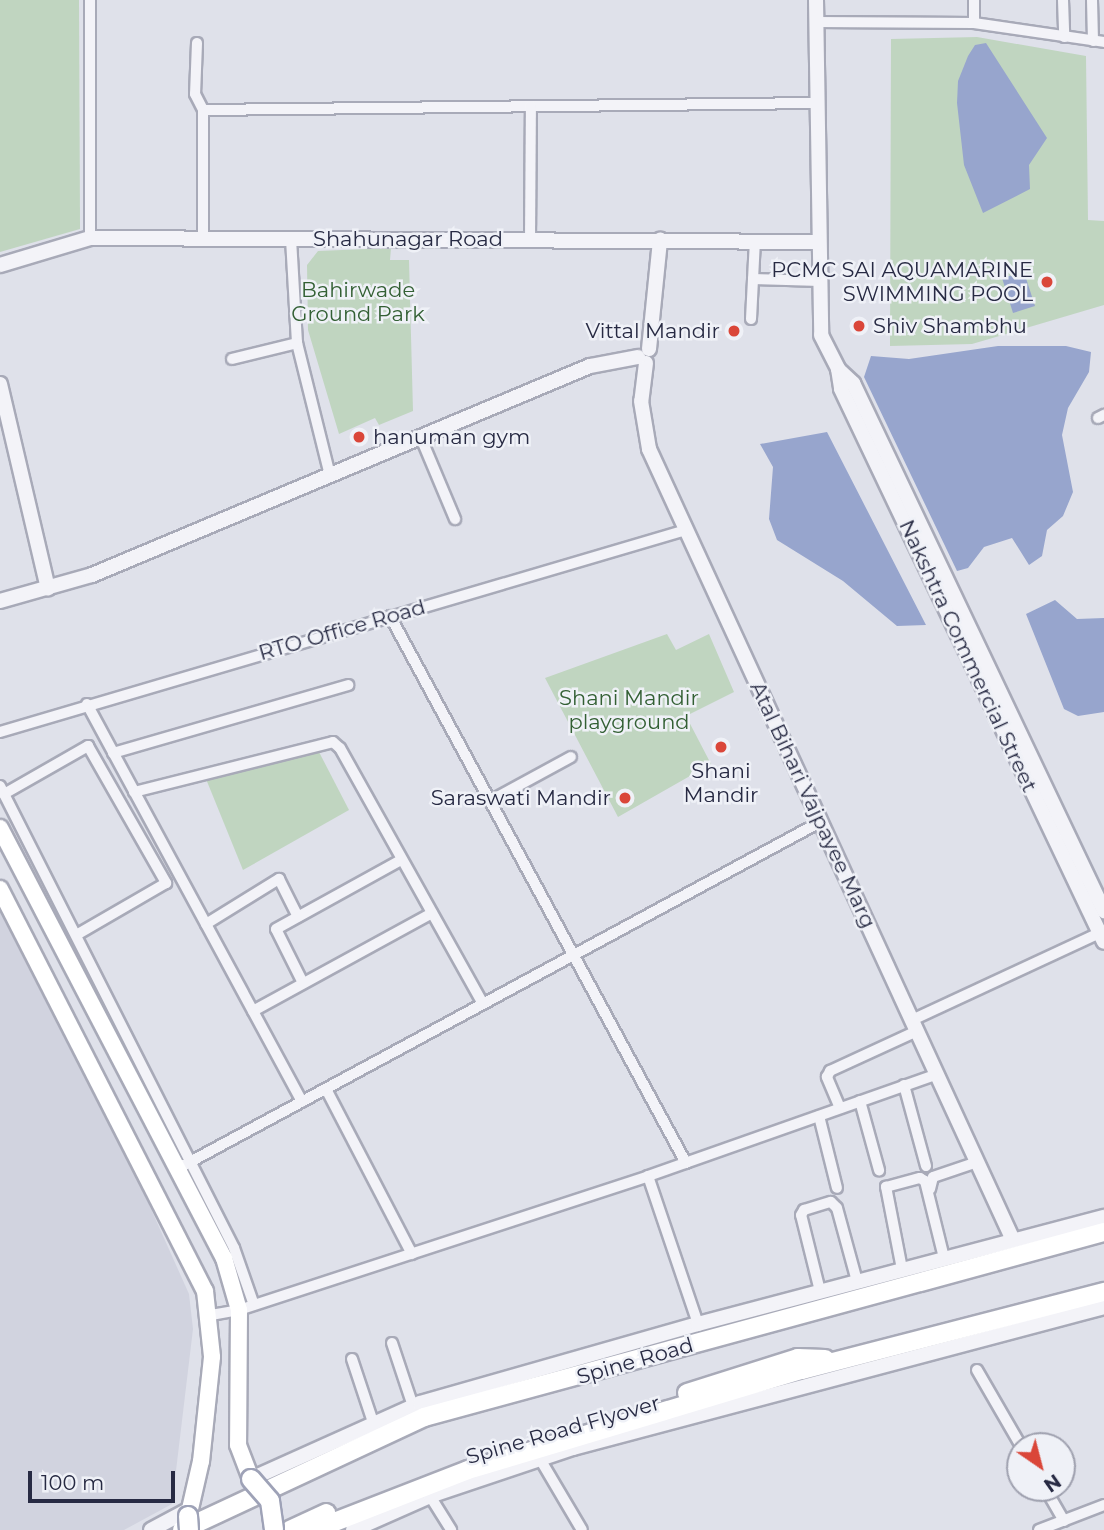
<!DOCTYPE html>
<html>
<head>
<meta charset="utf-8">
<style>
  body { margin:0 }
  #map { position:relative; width:1104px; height:1530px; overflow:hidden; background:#dfe1ea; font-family:Montserrat,sans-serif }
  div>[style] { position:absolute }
  .built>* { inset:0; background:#d1d3df }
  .green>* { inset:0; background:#c0d5c0 }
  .water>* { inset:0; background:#97a5cd }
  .roads { filter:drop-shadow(2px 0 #a8aab8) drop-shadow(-2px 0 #a8aab8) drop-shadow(0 2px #a8aab8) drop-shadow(0 -2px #a8aab8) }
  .minor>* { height:10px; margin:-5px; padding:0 5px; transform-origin:5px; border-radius:5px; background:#f3f3f8 }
  .tertiary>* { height:14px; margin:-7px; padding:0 7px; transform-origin:7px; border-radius:7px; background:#f3f3f8 }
  .secondary>* { height:16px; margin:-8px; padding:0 8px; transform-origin:8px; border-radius:8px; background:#fff }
  .primary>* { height:18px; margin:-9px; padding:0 9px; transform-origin:9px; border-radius:9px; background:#fff }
  .bridges { filter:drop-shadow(2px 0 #9ea2b7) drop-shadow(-2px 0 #9ea2b7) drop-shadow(0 2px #9ea2b7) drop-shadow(0 -2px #9ea2b7) }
  .primary-bridge>* { height:18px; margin:-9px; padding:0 9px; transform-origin:9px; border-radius:9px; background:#fff }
  .dots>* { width:19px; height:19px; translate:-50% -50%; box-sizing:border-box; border:4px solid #eff1f7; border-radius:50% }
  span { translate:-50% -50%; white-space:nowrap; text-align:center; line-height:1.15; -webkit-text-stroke:5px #eff1f7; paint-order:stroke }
  .street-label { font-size:21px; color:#272a43 }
  .poi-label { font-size:21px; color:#272a43 }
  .right { translate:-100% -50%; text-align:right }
  .left { translate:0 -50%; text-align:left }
  .park-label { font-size:21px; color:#336034 }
  .north { position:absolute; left:1006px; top:1432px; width:70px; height:70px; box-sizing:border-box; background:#eff1f7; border:2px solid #9fa1af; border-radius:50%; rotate:145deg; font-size:19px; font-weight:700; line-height:28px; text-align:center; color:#272a43 }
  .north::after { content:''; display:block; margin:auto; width:24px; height:32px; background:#da4639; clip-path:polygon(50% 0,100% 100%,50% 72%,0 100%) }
  .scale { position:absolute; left:28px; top:1471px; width:147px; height:32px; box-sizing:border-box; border:4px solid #272a43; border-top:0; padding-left:9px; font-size:21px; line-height:24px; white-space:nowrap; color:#272a43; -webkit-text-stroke:5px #eff1f7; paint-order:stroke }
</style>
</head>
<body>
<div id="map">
  <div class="built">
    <i style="clip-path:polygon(0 912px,142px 1189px,189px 1294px,193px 1329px,172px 1504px,124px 1530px,0 1530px)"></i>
  </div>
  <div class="green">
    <i style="clip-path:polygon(0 0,79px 0,80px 229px,0 252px)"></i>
    <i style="clip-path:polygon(977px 37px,1086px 56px,1088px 220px,1104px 221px,1104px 305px,972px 344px,890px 346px,891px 39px)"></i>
    <i style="clip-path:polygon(391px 248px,390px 260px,409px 260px,413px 411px,379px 425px,375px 418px,339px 434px,308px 330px,307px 265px,318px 251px)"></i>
    <i style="clip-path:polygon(667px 634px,676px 650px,709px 634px,734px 692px,686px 716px,711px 764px,618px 817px,545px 678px)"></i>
    <i style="clip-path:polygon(319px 752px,349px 810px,243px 870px,206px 779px)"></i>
  </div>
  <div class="water">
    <i style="clip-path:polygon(986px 43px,1047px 138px,1029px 165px,1030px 189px,983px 213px,964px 165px,957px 103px,958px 81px,968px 56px,975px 45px)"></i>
    <i style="clip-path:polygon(1024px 272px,1035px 306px,1013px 313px,1002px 278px)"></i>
    <i style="clip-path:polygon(998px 346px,1066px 346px,1091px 352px,1089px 372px,1068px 408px,1062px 435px,1073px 492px,1063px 516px,1047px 530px,1042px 556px,1029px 565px,1012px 538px,984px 547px,968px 568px,957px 571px,864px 377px,871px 356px,909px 359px)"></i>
    <i style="clip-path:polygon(827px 432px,926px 625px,897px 626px,843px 581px,777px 540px,769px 519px,773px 467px,760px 444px)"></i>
    <i style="clip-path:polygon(1055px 600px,1077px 619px,1104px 618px,1104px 712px,1078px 716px,1064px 709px,1026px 614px)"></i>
  </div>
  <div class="roads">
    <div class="minor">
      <i style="left:90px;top:0;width:238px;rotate:90deg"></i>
      <i style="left:974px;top:0;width:23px;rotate:90deg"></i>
      <i style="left:1063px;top:0;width:37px;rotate:88deg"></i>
      <i style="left:1092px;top:0;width:41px;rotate:88.6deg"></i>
      <i style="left:817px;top:22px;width:157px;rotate:0.4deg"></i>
      <i style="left:974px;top:23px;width:131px;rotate:8.3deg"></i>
      <i style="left:197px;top:43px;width:51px;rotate:92.2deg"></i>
      <i style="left:195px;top:94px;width:18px;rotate:63deg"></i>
      <i style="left:203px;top:110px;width:128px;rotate:90deg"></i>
      <i style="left:203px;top:110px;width:615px;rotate:-0.65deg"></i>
      <i style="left:291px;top:239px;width:104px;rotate:86.7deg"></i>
      <i style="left:297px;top:343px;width:136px;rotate:76deg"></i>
      <i style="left:530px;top:239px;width:133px;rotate:-89.6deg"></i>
      <i style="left:753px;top:279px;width:67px;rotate:1.7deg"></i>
      <i style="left:751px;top:319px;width:78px;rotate:-87.1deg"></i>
      <i style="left:232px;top:359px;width:67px;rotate:-13.8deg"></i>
      <i style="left:1098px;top:418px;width:7px;rotate:-27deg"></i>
      <i style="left:421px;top:438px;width:88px;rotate:67.2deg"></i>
      <i style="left:390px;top:616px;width:622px;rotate:61.58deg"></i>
      <i style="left:87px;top:704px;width:452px;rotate:61.6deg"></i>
      <i style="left:0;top:732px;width:715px;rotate:-16.41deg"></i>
      <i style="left:113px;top:753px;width:245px;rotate:-16.1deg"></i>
      <i style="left:0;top:786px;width:518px;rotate:63.14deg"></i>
      <i style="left:234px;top:1248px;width:60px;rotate:70.7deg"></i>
      <i style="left:134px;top:792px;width:205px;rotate:-14.1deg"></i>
      <i style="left:333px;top:742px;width:9px;rotate:41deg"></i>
      <i style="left:340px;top:748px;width:293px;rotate:60.8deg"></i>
      <i style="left:4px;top:794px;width:97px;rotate:-29.7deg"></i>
      <i style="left:88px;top:746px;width:158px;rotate:60.3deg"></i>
      <i style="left:166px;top:883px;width:102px;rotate:149.9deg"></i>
      <i style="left:490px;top:801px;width:92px;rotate:-28.5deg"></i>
      <i style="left:206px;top:924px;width:86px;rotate:-31.7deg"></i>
      <i style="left:279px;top:879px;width:42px;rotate:63.4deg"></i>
      <i style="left:303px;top:983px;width:60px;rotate:-116.6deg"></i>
      <i style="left:276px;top:929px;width:143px;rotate:-28.9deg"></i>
      <i style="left:253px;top:1011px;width:204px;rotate:-28.7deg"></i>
      <i style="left:912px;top:1020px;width:212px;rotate:-24.9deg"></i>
      <i style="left:904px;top:1085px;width:84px;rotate:74.8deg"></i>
      <i style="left:326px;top:1089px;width:186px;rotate:62.5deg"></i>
      <i style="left:860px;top:1101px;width:72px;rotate:74.6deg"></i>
      <i style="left:840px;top:1108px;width:34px;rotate:-113deg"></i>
      <i style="left:827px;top:1077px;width:7px;rotate:-63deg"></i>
      <i style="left:830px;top:1071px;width:96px;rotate:-24.7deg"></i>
      <i style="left:819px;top:1116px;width:74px;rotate:76deg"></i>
      <i style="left:177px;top:1169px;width:731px;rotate:-28.35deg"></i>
      <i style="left:648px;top:1176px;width:156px;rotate:71.3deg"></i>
      <i style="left:930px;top:1189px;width:12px;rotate:-76deg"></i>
      <i style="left:933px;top:1177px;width:46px;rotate:-18.8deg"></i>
      <i style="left:902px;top:1269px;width:84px;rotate:-101deg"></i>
      <i style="left:886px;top:1187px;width:35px;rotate:-15deg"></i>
      <i style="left:920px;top:1178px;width:6px;rotate:31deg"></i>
      <i style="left:925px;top:1181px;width:79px;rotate:76.1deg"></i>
      <i style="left:820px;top:1291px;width:78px;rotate:-104deg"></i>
      <i style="left:801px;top:1215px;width:6px;rotate:-59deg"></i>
      <i style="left:804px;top:1210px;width:28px;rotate:-17deg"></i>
      <i style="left:831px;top:1202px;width:8px;rotate:45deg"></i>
      <i style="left:837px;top:1208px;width:76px;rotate:74.7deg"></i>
      <i style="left:211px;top:1315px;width:28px;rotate:-10deg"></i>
      <i style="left:239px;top:1310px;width:430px;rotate:-18.1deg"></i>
      <i style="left:648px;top:1176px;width:306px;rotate:-19.4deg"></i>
      <i style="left:392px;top:1343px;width:66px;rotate:71.6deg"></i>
      <i style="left:352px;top:1359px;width:66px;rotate:71.6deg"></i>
      <i style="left:977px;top:1370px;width:88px;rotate:59.9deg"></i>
      <i style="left:540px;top:1459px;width:82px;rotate:59.4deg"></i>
      <i style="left:1045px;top:1488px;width:38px;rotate:60deg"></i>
      <i style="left:430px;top:1496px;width:40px;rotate:58deg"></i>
      <i style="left:1039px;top:1530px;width:70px;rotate:-21deg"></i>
    </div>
    <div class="tertiary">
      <i style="left:816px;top:0;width:335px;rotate:89.1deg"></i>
      <i style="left:821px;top:335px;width:38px;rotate:63deg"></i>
      <i style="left:838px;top:369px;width:20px;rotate:81deg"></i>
      <i style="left:841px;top:389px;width:612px;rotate:64.56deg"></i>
      <i style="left:0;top:265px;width:94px;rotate:-16.7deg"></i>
      <i style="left:90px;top:238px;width:729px;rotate:0.31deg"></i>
      <i style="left:649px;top:349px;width:110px;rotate:-84.2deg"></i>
      <i style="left:646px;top:363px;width:38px;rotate:97deg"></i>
      <i style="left:641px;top:401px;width:49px;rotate:80.5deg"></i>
      <i style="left:649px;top:449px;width:871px;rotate:65.29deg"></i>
      <i style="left:838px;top:369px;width:21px;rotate:43deg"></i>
      <i style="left:853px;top:383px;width:585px;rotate:64.57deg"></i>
      <i style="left:0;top:384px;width:210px;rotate:76.8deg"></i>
      <i style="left:0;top:601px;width:96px;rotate:-15.8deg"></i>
      <i style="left:92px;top:575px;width:540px;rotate:-22.77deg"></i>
      <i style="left:590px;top:366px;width:49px;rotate:-10.6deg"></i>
      <i style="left:251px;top:1479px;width:185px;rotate:-24.2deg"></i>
      <i style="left:420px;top:1403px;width:289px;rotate:-15.9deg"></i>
      <i style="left:698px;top:1324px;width:420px;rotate:-14.8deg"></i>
      <i style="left:151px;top:1530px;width:44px;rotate:-28.3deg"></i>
      <i style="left:353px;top:1530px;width:84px;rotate:-23.8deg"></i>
      <i style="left:430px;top:1496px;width:151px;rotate:-18.6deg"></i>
      <i style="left:573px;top:1448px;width:549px;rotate:-14.87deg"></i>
    </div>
    <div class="secondary">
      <i style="left:0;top:828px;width:485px;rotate:62.5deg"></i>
      <i style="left:224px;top:1258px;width:54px;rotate:73.9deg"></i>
      <i style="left:239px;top:1310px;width:135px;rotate:90.4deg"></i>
      <i style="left:238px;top:1445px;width:36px;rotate:69deg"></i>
      <i style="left:0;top:889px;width:451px;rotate:63deg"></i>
      <i style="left:205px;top:1291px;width:66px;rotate:83.9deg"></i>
      <i style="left:212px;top:1357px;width:105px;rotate:96deg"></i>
      <i style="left:201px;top:1461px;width:49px;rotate:102.9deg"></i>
    </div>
    <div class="primary">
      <i style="left:687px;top:1393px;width:116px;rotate:-17.5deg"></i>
      <i style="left:798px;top:1358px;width:27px;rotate:2deg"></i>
      <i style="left:182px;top:1530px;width:267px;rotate:-25deg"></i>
      <i style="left:424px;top:1417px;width:705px;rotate:-15.22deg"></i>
      <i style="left:290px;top:1530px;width:40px;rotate:-25deg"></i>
      <i style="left:314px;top:1530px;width:165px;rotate:-21.3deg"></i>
      <i style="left:468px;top:1470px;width:349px;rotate:-16.7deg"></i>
      <i style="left:802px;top:1370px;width:312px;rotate:-14.5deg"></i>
    </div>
  </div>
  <div class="bridges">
    <div class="primary-bridge">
      <i style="left:251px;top:1479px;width:29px;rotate:49deg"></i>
      <i style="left:270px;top:1501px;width:29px;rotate:82deg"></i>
      <i style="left:188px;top:1516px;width:14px;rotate:86deg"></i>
    </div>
  </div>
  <div class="dots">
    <i style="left:1047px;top:282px;background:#da4639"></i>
    <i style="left:859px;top:326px;background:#da4639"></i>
    <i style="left:734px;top:331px;background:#da4639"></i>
    <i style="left:359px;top:437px;background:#da4639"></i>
    <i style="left:721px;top:747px;background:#da4639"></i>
    <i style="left:625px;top:798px;background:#da4639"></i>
  </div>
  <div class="street-label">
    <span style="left:408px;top:239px">Shahunagar Road</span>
    <span style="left:342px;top:630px;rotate:-16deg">RTO Office Road</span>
    <span style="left:968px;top:656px;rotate:65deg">Nakshtra Commercial Street</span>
    <span style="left:813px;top:805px;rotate:65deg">Atal Bihari Vajpayee Marg</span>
    <span style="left:635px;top:1361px;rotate:-16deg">Spine Road</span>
    <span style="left:563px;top:1430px;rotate:-16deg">Spine Road Flyover</span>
  </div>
  <div class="poi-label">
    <span class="right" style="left:1033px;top:282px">PCMC SAI AQUAMARINE<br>SWIMMING POOL</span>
    <span class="left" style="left:873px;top:326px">Shiv Shambhu</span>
    <span class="right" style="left:720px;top:331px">Vittal Mandir</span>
    <span class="left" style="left:373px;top:437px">hanuman gym</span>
    <span style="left:721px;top:783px">Shani<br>Mandir</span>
    <span class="right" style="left:611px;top:798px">Saraswati Mandir</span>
  </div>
  <div class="park-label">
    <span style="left:358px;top:302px">Bahirwade<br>Ground Park</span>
    <span style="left:629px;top:710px">Shani Mandir<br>playground</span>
  </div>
  <div class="north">N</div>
  <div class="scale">100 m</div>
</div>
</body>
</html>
